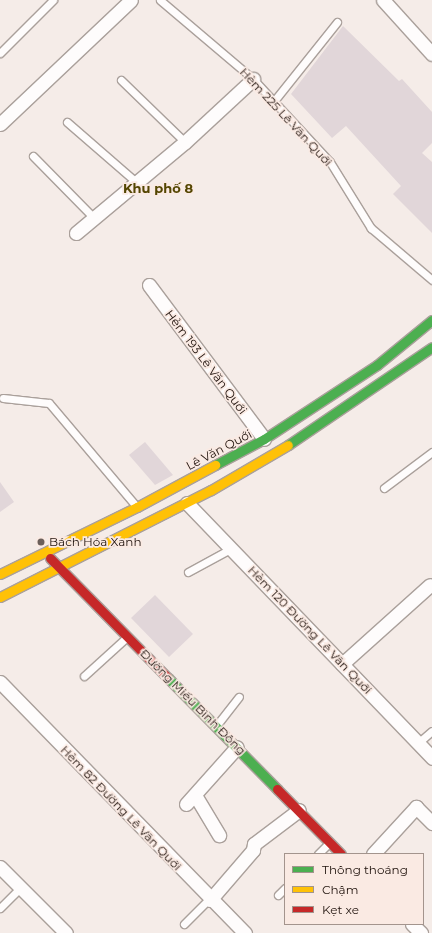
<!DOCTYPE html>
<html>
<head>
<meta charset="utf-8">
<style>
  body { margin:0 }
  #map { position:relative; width:432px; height:933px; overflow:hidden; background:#f5ece8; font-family:Montserrat,sans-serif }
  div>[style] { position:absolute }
  .building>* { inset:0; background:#e1d6d9 }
  .roads { filter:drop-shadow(1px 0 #aaa09b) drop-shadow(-1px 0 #aaa09b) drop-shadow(0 1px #aaa09b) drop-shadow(0 -1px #aaa09b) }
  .lane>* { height:7px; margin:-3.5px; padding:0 3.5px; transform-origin:3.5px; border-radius:3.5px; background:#fefcfc }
  .street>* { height:13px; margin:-6.5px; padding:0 6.5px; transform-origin:6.5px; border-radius:6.5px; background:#fefcfc }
  .fast>* { height:9px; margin:-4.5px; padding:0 4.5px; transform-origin:4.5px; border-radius:4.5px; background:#4caf50 }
  .slow>* { height:9px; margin:-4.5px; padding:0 4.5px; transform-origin:4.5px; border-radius:4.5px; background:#ffc107 }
  .jam>* { height:9px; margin:-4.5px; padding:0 4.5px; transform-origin:4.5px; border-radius:4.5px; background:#c62828 }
  .dots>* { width:11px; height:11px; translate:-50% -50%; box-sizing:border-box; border:2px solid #faeae3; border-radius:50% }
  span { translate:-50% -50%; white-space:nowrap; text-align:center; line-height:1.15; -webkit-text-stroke:3.5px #faeae3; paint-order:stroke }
  .street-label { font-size:12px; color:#20130d }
  .poi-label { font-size:12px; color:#20130d }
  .left { translate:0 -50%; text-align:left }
  .neighbourhood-label { font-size:13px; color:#544602; font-weight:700 }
  .legend { position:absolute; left:284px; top:853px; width:140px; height:72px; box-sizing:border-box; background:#faeae3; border:1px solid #a3948d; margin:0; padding:5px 7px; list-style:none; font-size:12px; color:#20130d }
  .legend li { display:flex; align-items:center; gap:8px; height:20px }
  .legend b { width:20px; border:1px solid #a3948d }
</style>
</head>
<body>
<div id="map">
  <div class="building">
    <i style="clip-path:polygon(343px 26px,399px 81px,402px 79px,432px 112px,432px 143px,422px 153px,432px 162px,432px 233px,393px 194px,401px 186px,346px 126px,332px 138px,291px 94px)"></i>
    <i style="clip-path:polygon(145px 442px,173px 475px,155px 485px,129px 455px)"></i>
    <i style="clip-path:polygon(0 482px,14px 502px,0 512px)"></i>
    <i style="clip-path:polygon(155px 595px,193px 634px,169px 657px,131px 618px)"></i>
  </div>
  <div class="roads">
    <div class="lane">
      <i style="left:160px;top:0;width:122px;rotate:40.3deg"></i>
      <i style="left:253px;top:79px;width:113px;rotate:47.1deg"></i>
      <i style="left:330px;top:162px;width:78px;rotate:58.2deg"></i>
      <i style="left:371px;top:228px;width:80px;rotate:40.4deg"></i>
      <i style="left:0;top:53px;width:75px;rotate:-45deg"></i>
      <i style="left:121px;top:80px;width:89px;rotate:44.1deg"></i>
      <i style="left:274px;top:101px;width:101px;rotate:-51.4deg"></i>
      <i style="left:67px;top:122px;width:91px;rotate:41deg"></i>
      <i style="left:33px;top:156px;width:87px;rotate:45.5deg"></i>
      <i style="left:3px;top:398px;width:46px;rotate:6.2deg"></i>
      <i style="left:49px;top:403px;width:136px;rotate:49.8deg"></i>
      <i style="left:384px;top:488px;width:60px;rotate:-36.9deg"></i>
      <i style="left:188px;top:572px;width:50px;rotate:-28.6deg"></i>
      <i style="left:84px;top:676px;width:58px;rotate:-42.2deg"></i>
      <i style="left:216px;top:726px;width:37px;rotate:-52deg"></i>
      <i style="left:418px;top:743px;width:18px;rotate:-41deg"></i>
      <i style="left:318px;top:854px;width:17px;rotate:-45deg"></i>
      <i style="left:278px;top:895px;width:10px;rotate:-45deg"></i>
      <i style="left:0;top:908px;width:28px;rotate:-45deg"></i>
      <i style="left:184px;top:924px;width:35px;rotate:-45deg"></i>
    </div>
    <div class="street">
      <i style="left:383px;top:0;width:73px;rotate:47.8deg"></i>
      <i style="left:0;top:124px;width:180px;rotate:-43.4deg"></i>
      <i style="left:76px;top:233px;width:142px;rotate:-39.9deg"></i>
      <i style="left:185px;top:142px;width:93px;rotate:-42.8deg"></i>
      <i style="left:149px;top:285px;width:192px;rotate:53.2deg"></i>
      <i style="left:187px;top:503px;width:354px;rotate:46.1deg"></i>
      <i style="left:342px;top:664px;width:118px;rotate:-41.9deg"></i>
      <i style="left:0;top:682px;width:351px;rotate:45.7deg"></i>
      <i style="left:195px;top:795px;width:47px;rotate:59deg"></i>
      <i style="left:186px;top:804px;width:76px;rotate:-48.2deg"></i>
      <i style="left:373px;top:854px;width:64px;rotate:-47.5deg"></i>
      <i style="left:416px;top:807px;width:23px;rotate:45deg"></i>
      <i style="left:0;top:867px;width:93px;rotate:45deg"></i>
      <i style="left:210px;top:900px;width:66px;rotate:-49.3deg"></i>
      <i style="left:253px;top:850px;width:6px;rotate:-81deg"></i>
      <i style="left:254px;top:844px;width:56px;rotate:-37.1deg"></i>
      <i style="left:412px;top:924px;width:13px;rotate:45deg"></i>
    </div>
    <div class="fast">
      <i style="left:288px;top:445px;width:174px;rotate:-34.2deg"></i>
      <i style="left:215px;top:465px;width:55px;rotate:-28deg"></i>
      <i style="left:264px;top:439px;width:135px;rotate:-33.2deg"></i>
      <i style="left:377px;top:365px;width:71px;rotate:-39.3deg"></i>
      <i style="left:168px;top:678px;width:156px;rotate:45.5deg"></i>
    </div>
    <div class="slow">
      <i style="left:0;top:574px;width:153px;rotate:-26.1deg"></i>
      <i style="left:137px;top:507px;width:89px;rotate:-28.3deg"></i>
      <i style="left:0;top:597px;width:237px;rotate:-26.9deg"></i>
      <i style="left:211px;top:490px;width:89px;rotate:-30.3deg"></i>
    </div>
    <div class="jam">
      <i style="left:50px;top:558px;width:168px;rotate:45.5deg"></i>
      <i style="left:277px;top:789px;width:91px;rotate:45.4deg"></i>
    </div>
  </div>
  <div class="dots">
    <i style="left:41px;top:542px;background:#6b5f5a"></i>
  </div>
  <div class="street-label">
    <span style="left:286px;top:117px;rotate:47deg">Hẻm 225 Lê Văn Quới</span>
    <span style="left:206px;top:362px;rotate:53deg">Hẻm 193 Lê Văn Quới</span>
    <span style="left:219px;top:450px;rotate:-28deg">Lê Văn Quới</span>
    <span style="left:310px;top:630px;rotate:46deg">Hẻm 120 Đường Lê Văn Quới</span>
    <span style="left:193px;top:702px;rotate:45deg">Đường Miếu Bình Đông</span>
    <span style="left:121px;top:808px;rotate:46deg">Hẻm 82 Đường Lê Văn Quới</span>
  </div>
  <div class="poi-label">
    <span class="left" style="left:49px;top:542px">Bách Hóa Xanh</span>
  </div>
  <div class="neighbourhood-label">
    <span style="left:158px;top:188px">Khu phố 8</span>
  </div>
  <ul class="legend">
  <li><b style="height:5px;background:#4caf50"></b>Thông thoáng</li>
  <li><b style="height:5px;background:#ffc107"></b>Chậm</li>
  <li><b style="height:5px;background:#c62828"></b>Kẹt xe</li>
  </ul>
</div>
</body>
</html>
